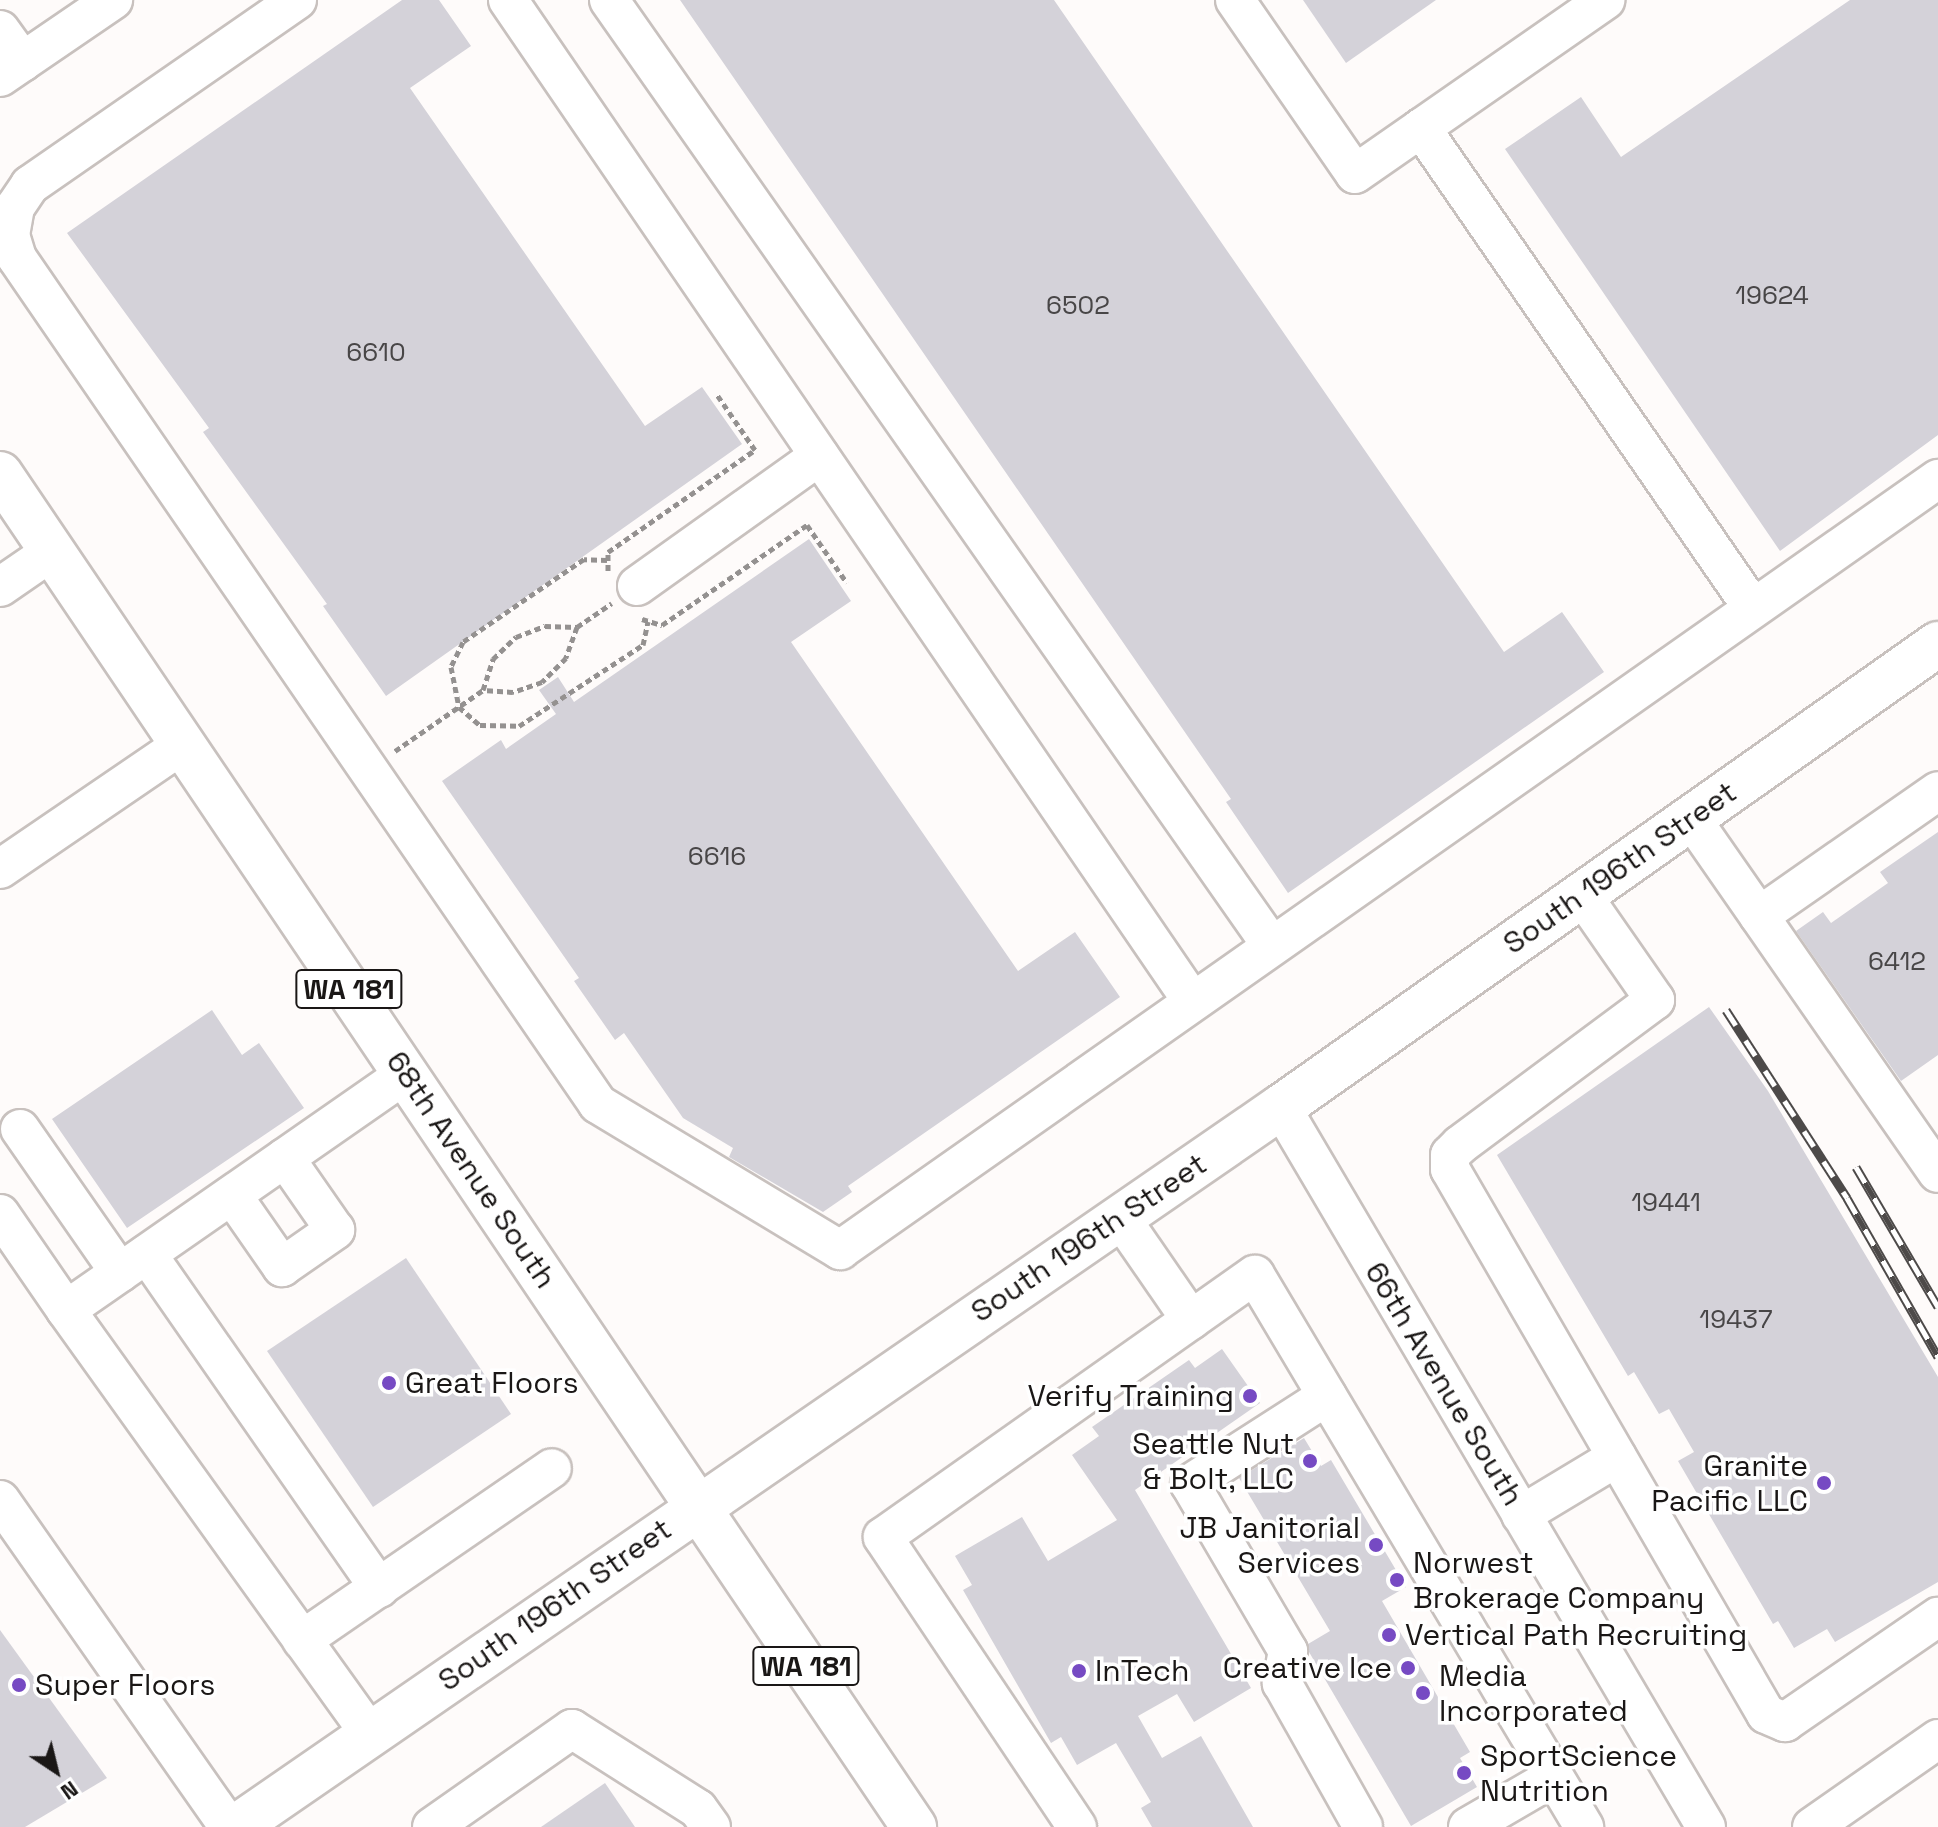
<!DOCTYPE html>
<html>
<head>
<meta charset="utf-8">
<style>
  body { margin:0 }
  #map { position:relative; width:1938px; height:1827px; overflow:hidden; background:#fefbfa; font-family:"Space Grotesk",sans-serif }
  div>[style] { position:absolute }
  .building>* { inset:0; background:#d4d2d9 }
  .path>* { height:5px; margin-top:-2.5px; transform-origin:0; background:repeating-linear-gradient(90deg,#949190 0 6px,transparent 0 10px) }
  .roads { filter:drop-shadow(2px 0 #c8c1be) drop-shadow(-2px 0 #c8c1be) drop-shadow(0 2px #c8c1be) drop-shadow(0 -2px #c8c1be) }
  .minor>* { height:38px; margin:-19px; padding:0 19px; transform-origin:19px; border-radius:19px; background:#fff }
  .major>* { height:44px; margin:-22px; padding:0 22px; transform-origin:22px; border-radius:22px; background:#fff }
  .rail>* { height:9px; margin-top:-4.5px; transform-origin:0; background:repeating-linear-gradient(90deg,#fff 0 18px,#4d4a49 0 36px); box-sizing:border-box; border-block:2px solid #4d4a49 }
  .dots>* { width:22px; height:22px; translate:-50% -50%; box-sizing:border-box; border:4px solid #fff; border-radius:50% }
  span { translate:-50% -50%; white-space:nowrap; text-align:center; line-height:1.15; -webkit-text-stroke:7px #fff; paint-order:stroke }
  .number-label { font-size:26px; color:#484647 }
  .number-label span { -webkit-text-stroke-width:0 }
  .shield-label span { padding:2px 6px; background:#fff; border:2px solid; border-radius:6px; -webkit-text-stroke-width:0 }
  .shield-label { font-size:28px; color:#1a1716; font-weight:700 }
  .street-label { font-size:30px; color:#1a1716 }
  .poi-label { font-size:30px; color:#1a1716 }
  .left { translate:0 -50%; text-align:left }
  .right { translate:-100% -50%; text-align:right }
  .north { position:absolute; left:16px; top:1731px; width:80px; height:80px; -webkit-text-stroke:6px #fff; paint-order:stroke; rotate:145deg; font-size:22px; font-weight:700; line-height:32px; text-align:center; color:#1a1716 }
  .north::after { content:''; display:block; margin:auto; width:28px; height:36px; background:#1a1716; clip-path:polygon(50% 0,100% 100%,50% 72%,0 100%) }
</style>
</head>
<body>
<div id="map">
  <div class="building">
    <i style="clip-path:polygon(402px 0,439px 0,471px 46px,410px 88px,645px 426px,702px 387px,742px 444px,386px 696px,323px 606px,327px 604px,203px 432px,209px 428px,67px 233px)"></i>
    <i style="clip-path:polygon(680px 0,1054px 0,1504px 652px,1562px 612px,1604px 672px,1288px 893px,1226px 802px,1231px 799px)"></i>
    <i style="clip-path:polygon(1303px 0,1436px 0,1346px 63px)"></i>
    <i style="clip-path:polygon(1850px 0,1938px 0,1938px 435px,1780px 551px,1505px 149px,1581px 97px,1621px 157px)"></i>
    <i style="clip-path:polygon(809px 539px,851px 601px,791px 642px,1018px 971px,1075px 932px,1120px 997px,848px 1186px,852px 1192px,823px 1212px,729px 1157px,733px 1148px,683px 1118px,624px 1033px,615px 1040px,574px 981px,579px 978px,442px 781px,501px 740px,506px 749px,556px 714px,539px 690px,558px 677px,574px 702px)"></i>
    <i style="clip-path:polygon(1938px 832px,1938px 1055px,1901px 1081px,1796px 931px,1823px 912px,1831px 923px,1888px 883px,1880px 872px)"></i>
    <i style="clip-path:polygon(1709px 1007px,1768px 1091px,1938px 1377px,1938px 1582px,1835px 1642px,1827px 1629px,1794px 1648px,1778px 1621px,1773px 1624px,1678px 1461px,1694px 1452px,1669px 1409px,1659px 1414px,1634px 1372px,1628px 1376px,1497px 1155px)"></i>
    <i style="clip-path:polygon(212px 1010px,242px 1055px,259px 1043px,304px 1108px,127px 1228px,52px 1119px)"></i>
    <i style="clip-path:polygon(406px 1258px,511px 1414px,373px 1507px,267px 1351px)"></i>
    <i style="clip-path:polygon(1222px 1349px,1260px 1403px,1135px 1490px,1251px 1688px,1194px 1722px,1177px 1694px,1138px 1716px,1162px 1758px,1201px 1736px,1253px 1827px,1152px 1827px,1141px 1808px,1151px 1802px,1116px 1743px,1077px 1765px,1061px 1737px,1051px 1743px,963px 1590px,972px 1585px,955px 1556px,1022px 1517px,1048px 1561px,1117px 1520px,1072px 1455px,1099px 1436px,1092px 1427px,1189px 1360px,1195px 1368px)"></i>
    <i style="clip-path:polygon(1304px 1438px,1321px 1466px,1331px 1460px,1406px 1587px,1382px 1601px,1470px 1752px,1460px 1758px,1477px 1787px,1411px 1826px,1309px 1652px,1308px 1644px,1330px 1631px,1239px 1478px)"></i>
    <i style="clip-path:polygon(0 1630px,107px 1778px,25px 1827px,0 1827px)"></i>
    <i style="clip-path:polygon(605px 1783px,635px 1827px,541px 1827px)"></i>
  </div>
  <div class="path">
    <i style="left:607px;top:560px;width:23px;rotate:-178deg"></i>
    <i style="left:584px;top:559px;width:147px;rotate:145.6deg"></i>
    <i style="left:463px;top:642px;width:28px;rotate:116deg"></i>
    <i style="left:451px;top:667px;width:41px;rotate:78.7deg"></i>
    <i style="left:459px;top:707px;width:28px;rotate:41deg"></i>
    <i style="left:480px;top:725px;width:39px;rotate:1deg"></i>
    <i style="left:519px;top:726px;width:148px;rotate:-33.2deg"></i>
    <i style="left:643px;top:645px;width:24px;rotate:-78deg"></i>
    <i style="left:608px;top:571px;width:19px;rotate:-90deg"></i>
    <i style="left:608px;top:552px;width:179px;rotate:-34.8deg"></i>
    <i style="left:755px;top:450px;width:69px;rotate:-124.4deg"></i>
    <i style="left:642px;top:619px;width:21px;rotate:17deg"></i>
    <i style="left:662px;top:625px;width:176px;rotate:-34.6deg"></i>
    <i style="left:807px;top:525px;width:70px;rotate:55.4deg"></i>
    <i style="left:577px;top:627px;width:33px;rotate:110deg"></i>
    <i style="left:566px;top:658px;width:34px;rotate:135deg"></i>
    <i style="left:542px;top:682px;width:31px;rotate:161deg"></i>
    <i style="left:513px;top:692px;width:30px;rotate:-176deg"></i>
    <i style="left:483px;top:690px;width:33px;rotate:-72deg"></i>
    <i style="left:493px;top:659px;width:32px;rotate:-44deg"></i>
    <i style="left:516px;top:637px;width:31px;rotate:-21deg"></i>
    <i style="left:545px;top:626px;width:32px;rotate:2deg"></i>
    <i style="left:577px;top:627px;width:42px;rotate:-34.4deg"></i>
    <i style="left:395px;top:751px;width:107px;rotate:-34.7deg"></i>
  </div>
  <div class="roads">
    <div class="minor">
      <i style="left:297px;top:0;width:325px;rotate:145.3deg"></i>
      <i style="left:30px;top:185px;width:27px;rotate:124deg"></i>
      <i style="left:15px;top:207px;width:28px;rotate:100deg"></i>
      <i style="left:10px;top:235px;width:24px;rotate:73deg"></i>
      <i style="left:17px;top:258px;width:1026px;rotate:55.52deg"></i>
      <i style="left:598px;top:1104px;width:283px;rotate:31.1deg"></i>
      <i style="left:840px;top:1250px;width:1342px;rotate:-35.08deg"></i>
      <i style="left:508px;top:0;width:1212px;rotate:55.65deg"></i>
      <i style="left:609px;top:0;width:1155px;rotate:54.98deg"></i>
      <i style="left:1235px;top:0;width:211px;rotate:55.4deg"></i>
      <i style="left:1355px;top:174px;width:305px;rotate:-34.8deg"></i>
      <i style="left:0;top:30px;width:39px;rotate:54deg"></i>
      <i style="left:0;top:77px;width:137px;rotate:-34.3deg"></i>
      <i style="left:1421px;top:128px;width:582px;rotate:55.35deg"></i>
      <i style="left:637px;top:586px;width:224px;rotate:-35.5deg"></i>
      <i style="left:0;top:587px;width:62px;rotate:-34.5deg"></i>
      <i style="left:1691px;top:818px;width:432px;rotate:55.2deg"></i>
      <i style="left:0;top:869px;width:222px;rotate:-34.3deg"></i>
      <i style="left:1582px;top:895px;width:128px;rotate:55.2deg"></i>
      <i style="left:1655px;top:1000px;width:243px;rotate:143.4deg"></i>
      <i style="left:1460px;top:1145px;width:14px;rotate:135deg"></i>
      <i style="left:1450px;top:1155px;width:14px;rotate:90deg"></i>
      <i style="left:1450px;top:1169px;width:630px;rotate:59.89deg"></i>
      <i style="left:1766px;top:1714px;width:21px;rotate:23deg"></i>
      <i style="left:1785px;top:1722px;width:186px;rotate:-34.5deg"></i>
      <i style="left:1759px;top:916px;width:218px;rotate:-34.9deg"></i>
      <i style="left:1281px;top:1107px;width:836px;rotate:59.45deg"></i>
      <i style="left:20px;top:1129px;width:175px;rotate:55.2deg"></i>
      <i style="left:232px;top:1195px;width:88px;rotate:55.2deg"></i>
      <i style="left:282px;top:1267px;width:65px;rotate:-34.9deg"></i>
      <i style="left:335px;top:1230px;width:88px;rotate:-124.8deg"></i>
      <i style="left:0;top:1214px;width:116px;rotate:55.5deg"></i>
      <i style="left:66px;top:1310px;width:414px;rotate:-34.8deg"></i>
      <i style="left:1120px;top:1217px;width:125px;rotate:55.4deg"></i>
      <i style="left:147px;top:1254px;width:407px;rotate:55.2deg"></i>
      <i style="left:66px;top:1310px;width:522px;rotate:54.36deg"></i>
      <i style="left:1327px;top:1396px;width:163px;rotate:147.3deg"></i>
      <i style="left:1190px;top:1484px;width:194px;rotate:59.6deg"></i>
      <i style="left:1288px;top:1651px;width:33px;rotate:101deg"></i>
      <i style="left:1282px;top:1683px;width:165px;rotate:60.6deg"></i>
      <i style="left:0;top:1500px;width:399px;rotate:55deg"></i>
      <i style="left:1521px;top:1515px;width:112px;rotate:-31.1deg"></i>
      <i style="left:302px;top:1640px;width:303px;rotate:-34.5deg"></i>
      <i style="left:432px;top:1827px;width:171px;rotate:-35deg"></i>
      <i style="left:572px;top:1729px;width:149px;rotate:32.4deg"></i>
      <i style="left:698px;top:1809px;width:22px;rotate:54deg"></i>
      <i style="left:1077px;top:1827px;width:349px;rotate:-123.8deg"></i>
      <i style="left:883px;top:1537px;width:455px;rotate:-35.2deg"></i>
      <i style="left:1255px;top:1275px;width:643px;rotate:59.2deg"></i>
      <i style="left:1468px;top:1827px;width:99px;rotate:-30.2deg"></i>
      <i style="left:1812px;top:1827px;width:154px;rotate:-34.9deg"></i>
    </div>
    <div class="major">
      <i style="left:0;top:474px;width:1633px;rotate:55.96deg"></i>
      <i style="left:236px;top:1827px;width:1269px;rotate:-34.57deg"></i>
      <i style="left:1281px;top:1107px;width:804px;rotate:-35.17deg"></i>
    </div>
  </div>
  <div class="rail">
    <i style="left:1726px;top:1010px;width:224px;rotate:57.2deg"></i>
    <i style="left:1847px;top:1198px;width:183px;rotate:60.2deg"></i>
    <i style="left:1856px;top:1167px;width:162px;rotate:59.6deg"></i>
  </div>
  <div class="dots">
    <i style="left:389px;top:1383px;background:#764ac3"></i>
    <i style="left:1250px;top:1396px;background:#764ac3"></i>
    <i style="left:1310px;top:1461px;background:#764ac3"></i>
    <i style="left:1824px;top:1483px;background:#764ac3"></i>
    <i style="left:1376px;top:1545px;background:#764ac3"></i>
    <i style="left:1397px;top:1580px;background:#764ac3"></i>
    <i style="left:1389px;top:1635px;background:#764ac3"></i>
    <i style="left:1408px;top:1668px;background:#764ac3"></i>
    <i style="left:1079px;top:1671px;background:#764ac3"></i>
    <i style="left:19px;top:1685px;background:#764ac3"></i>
    <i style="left:1423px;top:1693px;background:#764ac3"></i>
    <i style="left:1464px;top:1773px;background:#764ac3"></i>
  </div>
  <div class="number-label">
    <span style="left:1772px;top:296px">19624</span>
    <span style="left:1078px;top:306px">6502</span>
    <span style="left:376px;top:353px">6610</span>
    <span style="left:717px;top:857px">6616</span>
    <span style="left:1897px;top:962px">6412</span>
    <span style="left:1666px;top:1203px">19441</span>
    <span style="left:1736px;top:1320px">19437</span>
  </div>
  <div class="shield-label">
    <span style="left:349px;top:989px">WA 181</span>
    <span style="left:806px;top:1666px">WA 181</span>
  </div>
  <div class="street-label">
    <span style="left:1620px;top:868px;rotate:-35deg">South 196th Street</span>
    <span style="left:471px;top:1170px;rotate:56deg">68th Avenue South</span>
    <span style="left:1089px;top:1238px;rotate:-34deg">South 196th Street</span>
    <span style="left:1444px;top:1384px;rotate:59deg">66th Avenue South</span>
    <span style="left:555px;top:1605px;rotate:-35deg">South 196th Street</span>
  </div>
  <div class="poi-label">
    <span class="left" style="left:405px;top:1383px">Great Floors</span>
    <span class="right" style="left:1234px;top:1396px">Verify Training</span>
    <span class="right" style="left:1294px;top:1461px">Seattle Nut<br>&amp; Bolt, LLC</span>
    <span class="right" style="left:1808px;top:1483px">Granite<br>Pacific LLC</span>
    <span class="right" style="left:1360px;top:1545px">JB Janitorial<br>Services</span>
    <span class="left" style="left:1413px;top:1580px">Norwest<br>Brokerage Company</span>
    <span class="left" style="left:1405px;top:1635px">Vertical Path Recruiting</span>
    <span class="right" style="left:1392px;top:1668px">Creative Ice</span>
    <span class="left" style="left:1095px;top:1671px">InTech</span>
    <span class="left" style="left:1439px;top:1693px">Media<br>Incorporated</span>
    <span class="left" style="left:35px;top:1685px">Super Floors</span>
    <span class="left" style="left:1480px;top:1773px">SportScience<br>Nutrition</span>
  </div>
  <div class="north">N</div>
</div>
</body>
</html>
